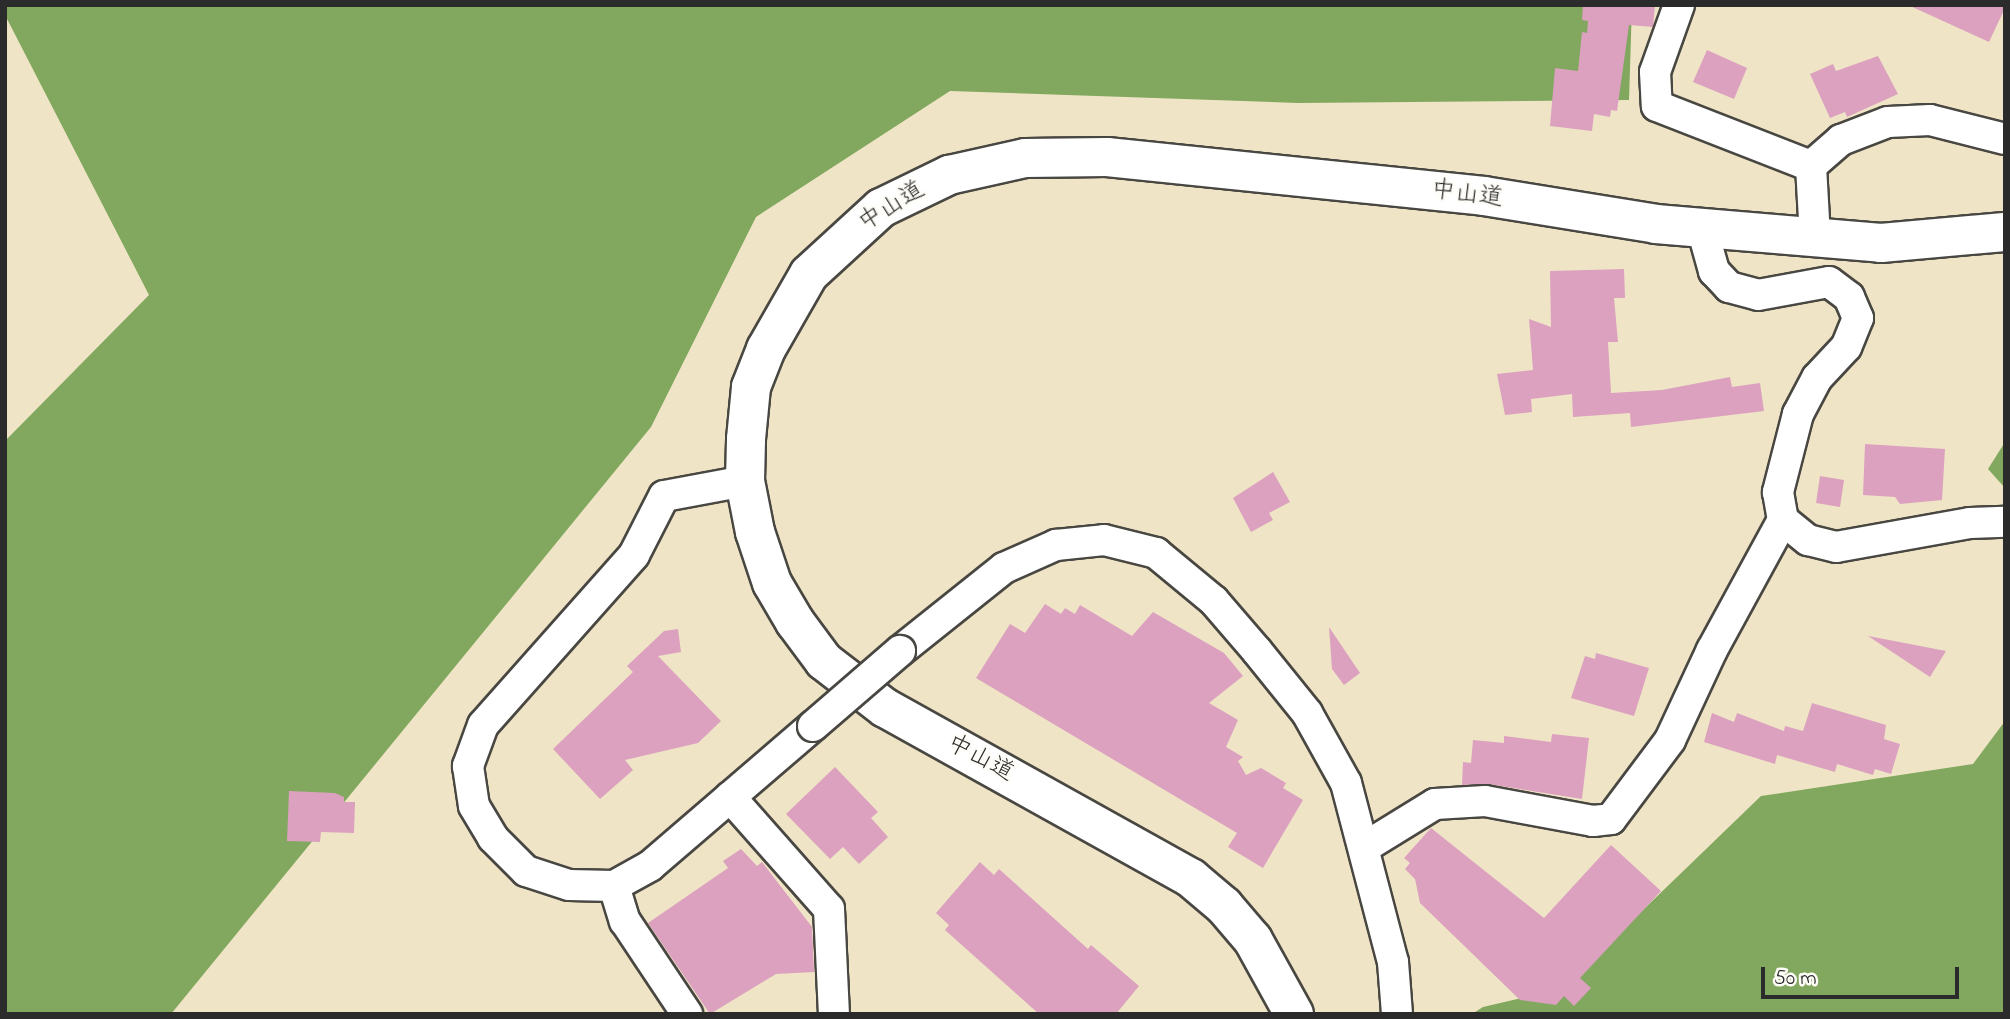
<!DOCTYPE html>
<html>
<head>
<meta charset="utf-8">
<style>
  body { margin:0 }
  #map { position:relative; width:2010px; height:1019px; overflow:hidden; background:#f0e4c6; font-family:"Indie Flower","Klee One",sans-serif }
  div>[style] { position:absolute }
  .forest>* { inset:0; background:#81a85e }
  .building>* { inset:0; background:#dba1bf }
  .roads { filter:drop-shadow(2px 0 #494742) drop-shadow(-2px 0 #494742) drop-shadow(0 2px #494742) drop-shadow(0 -2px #494742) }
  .street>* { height:30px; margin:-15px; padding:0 15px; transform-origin:15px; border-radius:15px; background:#fff }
  .highway>* { height:38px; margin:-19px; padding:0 19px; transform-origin:19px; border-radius:19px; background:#fff }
  .bridges { filter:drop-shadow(2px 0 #494742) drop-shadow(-2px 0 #494742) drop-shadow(0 2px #494742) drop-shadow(0 -2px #494742) }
  .street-bridge>* { height:30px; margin:-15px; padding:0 15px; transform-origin:15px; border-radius:15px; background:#fff }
  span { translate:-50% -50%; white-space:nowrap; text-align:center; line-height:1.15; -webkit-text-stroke:5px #fdfcf7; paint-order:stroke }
  .street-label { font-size:24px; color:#2b2b2b }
  .frame { position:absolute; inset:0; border:7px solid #2b2b2b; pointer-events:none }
  .scale { position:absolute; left:1761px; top:967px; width:198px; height:32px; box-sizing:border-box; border:4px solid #2b2b2b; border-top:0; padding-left:9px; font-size:21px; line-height:24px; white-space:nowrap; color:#2b2b2b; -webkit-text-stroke:5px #fdfcf7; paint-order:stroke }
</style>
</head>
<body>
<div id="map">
  <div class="forest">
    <i style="clip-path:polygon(5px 5px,1632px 5px,1629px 100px,1298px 103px,950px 91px,756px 217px,651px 427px,171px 1014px,5px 1014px,5px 441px,149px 295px,5px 15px)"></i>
    <i style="clip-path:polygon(2005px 442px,2005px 488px,1988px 469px)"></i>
    <i style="clip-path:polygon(2005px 721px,2005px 1014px,1472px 1014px,1483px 1007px,1561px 989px,1761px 796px,1973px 764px)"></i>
  </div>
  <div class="building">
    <i style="clip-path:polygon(1583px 5px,1655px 5px,1653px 27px,1629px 25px,1617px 111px,1611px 110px,1610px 117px,1594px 114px,1592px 131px,1550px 126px,1555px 68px,1578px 71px,1582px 32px,1587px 33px,1588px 21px,1582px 20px)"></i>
    <i style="clip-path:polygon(1908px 5px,2005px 5px,2005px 8px,1989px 42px)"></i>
    <i style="clip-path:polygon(1707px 50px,1747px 68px,1734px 99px,1693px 82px)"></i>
    <i style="clip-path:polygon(1878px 56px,1898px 94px,1847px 117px,1845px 112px,1830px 118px,1810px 74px,1833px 64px,1836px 71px)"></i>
    <i style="clip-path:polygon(1624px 269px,1625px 298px,1614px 298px,1618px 342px,1608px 342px,1611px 393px,1662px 390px,1730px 377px,1732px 387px,1760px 383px,1764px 411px,1631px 427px,1630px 413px,1573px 417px,1572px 394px,1531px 399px,1532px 412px,1505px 415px,1497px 374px,1533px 370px,1529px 319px,1551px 327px,1550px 271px)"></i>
    <i style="clip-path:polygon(1865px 444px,1945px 449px,1942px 500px,1900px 504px,1895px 497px,1863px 495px)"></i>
    <i style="clip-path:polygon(1273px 472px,1290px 502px,1269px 513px,1273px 520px,1251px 532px,1233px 498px)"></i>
    <i style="clip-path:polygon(1820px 476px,1844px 480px,1840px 507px,1816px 503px)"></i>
    <i style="clip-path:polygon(1045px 604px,1061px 614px,1065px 608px,1075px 614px,1080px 605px,1132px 636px,1153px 612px,1224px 653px,1243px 676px,1209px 703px,1238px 720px,1226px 747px,1243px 757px,1238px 761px,1246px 775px,1261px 768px,1286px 783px,1283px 788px,1303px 800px,1263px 868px,1228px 847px,1237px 833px,976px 678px,1010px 624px,1025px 633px)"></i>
    <i style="clip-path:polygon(1329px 627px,1360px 673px,1344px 685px,1332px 669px)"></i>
    <i style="clip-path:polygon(678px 629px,681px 652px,658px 656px,721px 721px,698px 743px,625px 760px,633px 770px,600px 799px,553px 749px,633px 672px,627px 666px,664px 631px)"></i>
    <i style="clip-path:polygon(1868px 636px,1946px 651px,1930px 677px)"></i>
    <i style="clip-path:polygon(1596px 653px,1649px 668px,1634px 716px,1571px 698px,1585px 656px,1595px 659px)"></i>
    <i style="clip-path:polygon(1812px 703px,1886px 725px,1884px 739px,1900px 744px,1891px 774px,1875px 769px,1873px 775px,1837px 764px,1835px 772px,1777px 755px,1775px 764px,1704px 742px,1712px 713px,1734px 722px,1737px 713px,1784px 731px,1785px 726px,1803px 731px)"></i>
    <i style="clip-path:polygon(1552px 734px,1589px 738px,1582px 799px,1488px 784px,1462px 785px,1463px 762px,1471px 763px,1473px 740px,1504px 743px,1504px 736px,1551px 742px)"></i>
    <i style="clip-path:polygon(835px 767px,878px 812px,871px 818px,888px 837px,859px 864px,843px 847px,830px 859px,786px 814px)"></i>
    <i style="clip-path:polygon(289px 791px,335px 793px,344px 797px,344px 802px,355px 802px,354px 833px,321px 832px,320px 842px,287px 841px)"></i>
    <i style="clip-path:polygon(1431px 828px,1544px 918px,1611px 845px,1661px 891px,1580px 978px,1591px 988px,1574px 1006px,1564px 996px,1556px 1005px,1520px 1000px,1420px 903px,1415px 879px,1405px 869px,1410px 863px,1404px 858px)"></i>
    <i style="clip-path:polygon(741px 849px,757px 866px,762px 862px,812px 927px,814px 972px,776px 974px,710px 1014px,648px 923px,728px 868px,723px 861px)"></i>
    <i style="clip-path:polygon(980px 862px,994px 875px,999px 869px,1088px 949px,1091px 945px,1139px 986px,1116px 1014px,1039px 1014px,945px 930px,949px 925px,936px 913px)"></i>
  </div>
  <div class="roads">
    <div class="street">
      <i style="left:1679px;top:5px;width:71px;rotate:109.7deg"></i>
      <i style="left:1655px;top:72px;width:34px;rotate:87deg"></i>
      <i style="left:1657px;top:106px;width:165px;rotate:21.3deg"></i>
      <i style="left:1811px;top:166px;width:72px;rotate:86.8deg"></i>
      <i style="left:1811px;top:166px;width:40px;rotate:-41deg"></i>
      <i style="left:1841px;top:140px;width:50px;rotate:-21deg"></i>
      <i style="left:1888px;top:122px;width:42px;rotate:-2.7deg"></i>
      <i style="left:1930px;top:120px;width:77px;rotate:14.2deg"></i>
      <i style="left:1702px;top:228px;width:45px;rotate:74.4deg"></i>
      <i style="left:1714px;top:271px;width:22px;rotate:47deg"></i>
      <i style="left:1729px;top:287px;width:30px;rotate:15deg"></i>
      <i style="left:1758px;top:295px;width:72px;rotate:-10.4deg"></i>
      <i style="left:1829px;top:282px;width:25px;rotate:37deg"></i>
      <i style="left:1849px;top:297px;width:23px;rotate:67deg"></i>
      <i style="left:1858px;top:318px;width:31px;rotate:112deg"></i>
      <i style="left:1846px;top:347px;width:42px;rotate:133.1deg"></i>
      <i style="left:1817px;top:378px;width:41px;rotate:117.8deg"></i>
      <i style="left:1798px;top:414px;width:81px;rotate:104.4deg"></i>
      <i style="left:1778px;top:492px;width:28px;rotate:80deg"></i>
      <i style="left:1783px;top:520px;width:32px;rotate:39deg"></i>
      <i style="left:1808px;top:540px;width:29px;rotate:14deg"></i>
      <i style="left:1836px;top:547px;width:136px;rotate:-10.2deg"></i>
      <i style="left:1970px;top:523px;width:35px;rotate:-2deg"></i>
      <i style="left:745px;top:481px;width:82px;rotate:169.5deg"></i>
      <i style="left:664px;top:496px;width:66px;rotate:117deg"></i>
      <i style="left:634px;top:555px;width:227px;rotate:131.6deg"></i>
      <i style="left:483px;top:725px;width:44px;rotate:110.1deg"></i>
      <i style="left:468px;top:766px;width:40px;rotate:81.5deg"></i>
      <i style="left:474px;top:806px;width:37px;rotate:59deg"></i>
      <i style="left:493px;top:838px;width:47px;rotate:45deg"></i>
      <i style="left:526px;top:871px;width:45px;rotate:18deg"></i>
      <i style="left:569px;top:885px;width:45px;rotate:1.3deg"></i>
      <i style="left:614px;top:886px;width:41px;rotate:-29.1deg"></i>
      <i style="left:650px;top:866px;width:215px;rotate:-40.7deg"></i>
      <i style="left:900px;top:651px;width:133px;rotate:-38.6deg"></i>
      <i style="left:1004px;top:568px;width:57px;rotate:-23.9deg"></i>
      <i style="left:1056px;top:545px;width:48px;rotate:-5.9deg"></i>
      <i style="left:1104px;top:540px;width:54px;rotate:14deg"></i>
      <i style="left:1156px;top:553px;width:75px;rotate:39.6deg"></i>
      <i style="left:1214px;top:601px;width:66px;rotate:49.3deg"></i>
      <i style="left:1257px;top:651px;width:80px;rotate:51.1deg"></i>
      <i style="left:1307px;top:713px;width:80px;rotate:60.9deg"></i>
      <i style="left:1346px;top:783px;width:185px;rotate:75.3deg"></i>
      <i style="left:1393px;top:962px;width:52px;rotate:85.6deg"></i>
      <i style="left:730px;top:797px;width:149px;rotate:48.5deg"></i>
      <i style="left:829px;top:909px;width:105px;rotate:87.3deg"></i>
      <i style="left:1365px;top:847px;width:82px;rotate:-31.6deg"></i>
      <i style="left:1435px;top:804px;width:50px;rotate:-3.4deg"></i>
      <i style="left:1485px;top:801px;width:110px;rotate:10.5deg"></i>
      <i style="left:1593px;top:821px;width:18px;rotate:-6deg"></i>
      <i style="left:1611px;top:819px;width:99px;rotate:-53.2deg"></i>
      <i style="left:1670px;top:740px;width:99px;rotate:-65deg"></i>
      <i style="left:1712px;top:650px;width:148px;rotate:-61.4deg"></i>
      <i style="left:614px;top:886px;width:37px;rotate:73deg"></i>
      <i style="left:625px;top:921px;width:112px;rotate:56.3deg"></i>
    </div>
    <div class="highway">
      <i style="left:1294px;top:1014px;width:85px;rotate:-119deg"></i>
      <i style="left:1253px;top:940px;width:45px;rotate:-130.5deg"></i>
      <i style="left:1224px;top:906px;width:43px;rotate:-139.7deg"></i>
      <i style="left:1191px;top:878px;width:350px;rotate:-150.9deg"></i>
      <i style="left:885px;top:708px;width:77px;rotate:-142.4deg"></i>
      <i style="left:824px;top:661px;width:49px;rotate:-126.6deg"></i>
      <i style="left:795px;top:622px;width:45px;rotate:-120.5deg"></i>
      <i style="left:772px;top:583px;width:54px;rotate:-108.4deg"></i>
      <i style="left:755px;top:532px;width:52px;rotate:-101.1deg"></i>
      <i style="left:745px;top:481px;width:42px;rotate:-88.6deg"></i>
      <i style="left:746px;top:439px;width:52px;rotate:-84.5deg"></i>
      <i style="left:751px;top:387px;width:41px;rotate:-68.5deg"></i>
      <i style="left:766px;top:349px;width:86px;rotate:-60.2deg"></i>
      <i style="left:809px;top:274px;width:98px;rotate:-42.5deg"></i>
      <i style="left:881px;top:208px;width:76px;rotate:-25.9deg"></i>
      <i style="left:949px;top:175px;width:78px;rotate:-12.6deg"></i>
      <i style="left:1025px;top:158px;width:82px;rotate:-0.7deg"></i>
      <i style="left:1107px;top:157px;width:379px;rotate:5.9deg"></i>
      <i style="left:1484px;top:196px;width:174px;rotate:9.2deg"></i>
      <i style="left:1656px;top:224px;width:226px;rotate:4.8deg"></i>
      <i style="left:1881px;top:243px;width:124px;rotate:-5.1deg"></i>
    </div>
  </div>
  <div class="bridges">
    <div class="street-bridge">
      <i style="left:813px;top:726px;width:115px;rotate:-40.8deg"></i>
    </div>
  </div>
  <div class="street-label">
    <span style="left:1467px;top:195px;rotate:7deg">中山道</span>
    <span style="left:892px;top:207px;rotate:-32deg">中山道</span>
    <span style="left:980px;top:759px;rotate:28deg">中山道</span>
  </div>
  <div class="frame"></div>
  <div class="scale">50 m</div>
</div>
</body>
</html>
